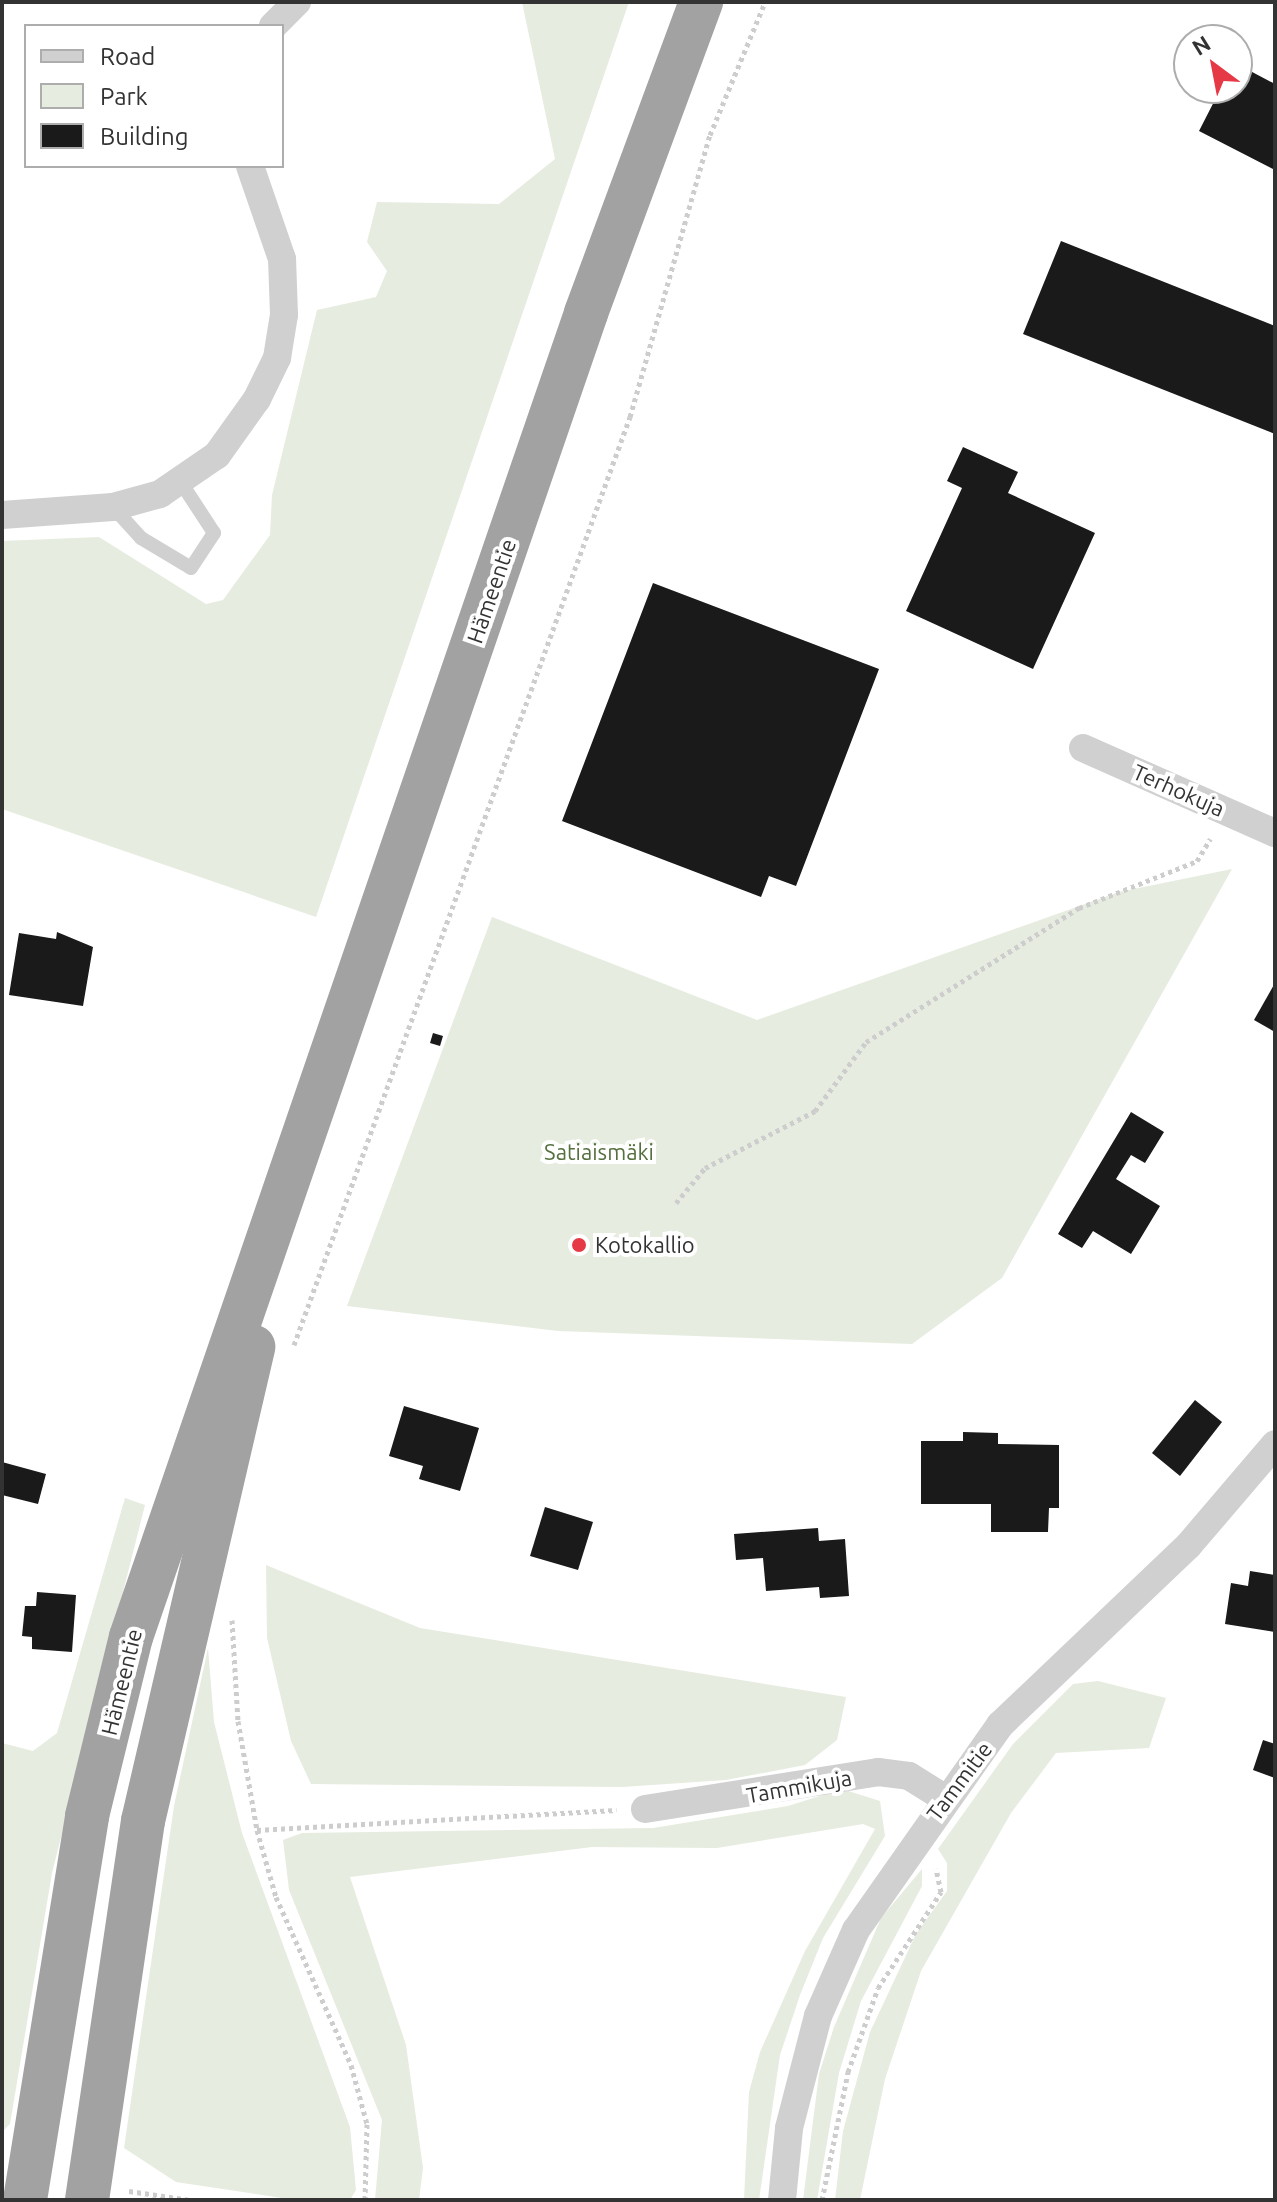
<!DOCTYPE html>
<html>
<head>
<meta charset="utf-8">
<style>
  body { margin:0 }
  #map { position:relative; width:1277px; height:2202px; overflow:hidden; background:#fff; font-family:Ubuntu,sans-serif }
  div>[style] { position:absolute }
  .green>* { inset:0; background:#e6ecdf }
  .building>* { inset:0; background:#1a1a1a }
  .path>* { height:5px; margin-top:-2.5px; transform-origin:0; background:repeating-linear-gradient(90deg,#cdcdcd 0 4px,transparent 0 8px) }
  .service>* { height:14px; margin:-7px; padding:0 7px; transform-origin:7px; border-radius:7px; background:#d0d0d0 }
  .minor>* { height:28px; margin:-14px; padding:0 14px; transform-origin:14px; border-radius:14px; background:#d0d0d0 }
  .trunk>* { height:44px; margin:-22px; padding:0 22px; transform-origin:22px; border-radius:22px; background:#a2a2a2 }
  .dots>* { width:22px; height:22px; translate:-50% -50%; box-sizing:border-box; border:4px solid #fff; border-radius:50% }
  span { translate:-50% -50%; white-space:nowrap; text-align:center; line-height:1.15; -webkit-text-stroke:8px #fff; paint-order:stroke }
  .street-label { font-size:22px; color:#333 }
  .park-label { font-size:22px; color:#56703f }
  .poi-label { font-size:22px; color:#333 }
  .left { translate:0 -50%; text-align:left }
  .frame { position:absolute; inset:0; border:4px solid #333; pointer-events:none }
  .legend { position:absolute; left:24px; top:24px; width:260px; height:144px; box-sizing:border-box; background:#fff; border:2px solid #adadad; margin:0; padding:10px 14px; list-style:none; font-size:24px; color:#333 }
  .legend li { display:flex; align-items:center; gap:16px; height:40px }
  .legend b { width:40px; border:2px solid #adadad }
  .north { position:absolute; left:1173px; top:24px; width:80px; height:80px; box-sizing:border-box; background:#fff; border:2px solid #adadad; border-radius:50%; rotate:328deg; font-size:22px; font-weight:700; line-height:32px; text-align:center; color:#333 }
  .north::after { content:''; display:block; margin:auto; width:28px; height:36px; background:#e63946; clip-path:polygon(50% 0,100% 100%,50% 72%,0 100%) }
</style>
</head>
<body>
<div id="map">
  <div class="green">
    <i style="clip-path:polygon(522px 2px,629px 2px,316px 917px,2px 809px,2px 541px,99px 537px,206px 604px,223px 600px,270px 535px,272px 495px,317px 310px,376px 297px,387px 271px,367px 242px,377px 202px,499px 204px,555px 159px)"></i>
    <i style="clip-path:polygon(1232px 869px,1002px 1278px,912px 1344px,558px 1331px,347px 1306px,492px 917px,757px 1020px,1119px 892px)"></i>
    <i style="clip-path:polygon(125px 1498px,145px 1505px,52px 1873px,10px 2124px,2px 2132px,2px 1743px,33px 1751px,57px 1733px)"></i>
    <i style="clip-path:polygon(266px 1565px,420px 1628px,846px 1697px,837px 1740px,805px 1765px,726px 1780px,622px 1787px,311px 1784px,291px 1741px,267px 1638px)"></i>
    <i style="clip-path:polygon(208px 1648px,214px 1722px,242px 1833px,350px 2127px,356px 2190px,350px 2200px,295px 2200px,176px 2182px,124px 2148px,174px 1806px)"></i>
    <i style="clip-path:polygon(1098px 1681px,1166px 1698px,1149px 1748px,1056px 1753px,1011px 1813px,921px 1971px,885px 2079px,860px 2200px,835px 2200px,843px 2131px,870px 2032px,916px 1934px,947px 1891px,947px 1863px,938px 1849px,1013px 1744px,1073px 1684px)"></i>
    <i style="clip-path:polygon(842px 1789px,880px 1801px,885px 1836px,823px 1938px,800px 1995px,780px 2055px,759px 2200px,744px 2200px,749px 2092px,760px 2052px,805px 1951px,875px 1829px,863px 1824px,717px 1848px,592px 1847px,350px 1877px,406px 2045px,423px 2168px,419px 2200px,375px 2200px,382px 2120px,289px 1890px,283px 1840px,302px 1833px,653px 1828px,788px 1806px)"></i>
    <i style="clip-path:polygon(922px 1869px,922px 1886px,861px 2001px,839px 2073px,817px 2200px,803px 2200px,819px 2074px,834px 2027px,881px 1918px)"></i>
  </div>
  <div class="building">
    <i style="clip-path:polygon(1237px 64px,1275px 84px,1275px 170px,1199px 131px,1221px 88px,1237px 88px)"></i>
    <i style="clip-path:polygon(1061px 241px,1275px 326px,1275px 434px,1023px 334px)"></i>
    <i style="clip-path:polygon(963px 447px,1018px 472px,1008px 493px,1095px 533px,1033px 669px,906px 611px,962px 488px,947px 481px)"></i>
    <i style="clip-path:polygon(653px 583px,879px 669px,796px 886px,769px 876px,761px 897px,562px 821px)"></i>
    <i style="clip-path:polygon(57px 932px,93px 947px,83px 1006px,9px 995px,19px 933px,56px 939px)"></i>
    <i style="clip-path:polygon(1275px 983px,1275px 1032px,1254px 1020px)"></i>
    <i style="clip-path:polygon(433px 1033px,443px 1036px,440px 1046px,430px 1043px)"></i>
    <i style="clip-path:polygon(1131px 1112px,1164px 1132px,1145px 1163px,1131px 1155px,1116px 1179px,1160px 1206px,1131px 1254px,1093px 1231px,1082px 1248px,1058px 1234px)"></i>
    <i style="clip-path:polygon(1195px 1400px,1222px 1422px,1180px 1476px,1152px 1453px)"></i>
    <i style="clip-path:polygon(404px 1406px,479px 1428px,460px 1491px,419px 1479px,423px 1466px,389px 1456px)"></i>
    <i style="clip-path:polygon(963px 1432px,998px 1433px,998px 1444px,1059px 1445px,1059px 1508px,1049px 1508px,1048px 1532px,991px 1532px,991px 1504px,921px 1504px,921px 1441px,963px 1441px)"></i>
    <i style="clip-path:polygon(2px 1462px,46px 1474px,38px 1504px,2px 1495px)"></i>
    <i style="clip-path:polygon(545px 1507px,593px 1522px,578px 1570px,530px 1556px)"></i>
    <i style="clip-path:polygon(818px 1528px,819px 1541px,845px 1539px,849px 1596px,820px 1598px,819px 1587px,766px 1591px,763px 1558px,736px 1560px,734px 1534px)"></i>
    <i style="clip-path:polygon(1250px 1571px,1275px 1575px,1275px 1632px,1225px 1624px,1231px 1583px,1248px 1586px)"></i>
    <i style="clip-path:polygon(37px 1592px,76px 1595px,72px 1652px,32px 1649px,32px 1637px,22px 1636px,25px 1606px,36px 1606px)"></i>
    <i style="clip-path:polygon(1263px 1740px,1275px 1744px,1275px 1778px,1253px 1770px)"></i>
  </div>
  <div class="path">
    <i style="left:676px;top:1203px;width:45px;rotate:-50.4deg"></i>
    <i style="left:705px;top:1168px;width:124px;rotate:-27.4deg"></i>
    <i style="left:815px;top:1111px;width:86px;rotate:-53.5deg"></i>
    <i style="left:866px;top:1042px;width:252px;rotate:-32.2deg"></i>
    <i style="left:1079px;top:908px;width:127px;rotate:-21.7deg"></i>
    <i style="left:1197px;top:861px;width:26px;rotate:-59deg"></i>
    <i style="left:294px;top:1345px;width:987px;rotate:-70.1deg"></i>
    <i style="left:630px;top:417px;width:293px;rotate:-74.2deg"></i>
    <i style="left:710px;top:135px;width:144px;rotate:-67.5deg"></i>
    <i style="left:232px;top:1620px;width:101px;rotate:86.6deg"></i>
    <i style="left:238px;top:1721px;width:111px;rotate:80.1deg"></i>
    <i style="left:257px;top:1830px;width:70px;rotate:74.2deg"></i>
    <i style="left:276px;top:1897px;width:184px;rotate:65.9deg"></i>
    <i style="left:351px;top:2065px;width:61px;rotate:74.8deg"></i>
    <i style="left:367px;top:2124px;width:76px;rotate:91.5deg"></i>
    <i style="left:257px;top:1830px;width:360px;rotate:-3.2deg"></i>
    <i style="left:129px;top:2191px;width:62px;rotate:8.4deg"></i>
    <i style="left:822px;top:2200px;width:131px;rotate:-78.5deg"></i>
    <i style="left:848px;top:2072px;width:89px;rotate:-70.3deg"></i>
    <i style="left:878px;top:1988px;width:115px;rotate:-56.7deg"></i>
    <i style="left:941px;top:1892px;width:24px;rotate:-102deg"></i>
  </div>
  <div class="service">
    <i style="left:113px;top:507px;width:42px;rotate:47.9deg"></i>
    <i style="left:141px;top:538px;width:58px;rotate:31deg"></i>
    <i style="left:191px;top:568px;width:42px;rotate:-56.7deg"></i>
    <i style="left:214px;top:533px;width:59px;rotate:-123.1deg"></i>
  </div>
  <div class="minor">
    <i style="left:273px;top:26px;width:34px;rotate:-45deg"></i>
    <i style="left:2px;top:515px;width:111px;rotate:-4.1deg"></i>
    <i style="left:113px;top:507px;width:49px;rotate:-15.5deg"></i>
    <i style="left:160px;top:494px;width:69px;rotate:-34.4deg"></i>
    <i style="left:217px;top:455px;width:69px;rotate:-54.5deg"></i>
    <i style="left:257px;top:399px;width:46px;rotate:-64deg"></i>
    <i style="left:277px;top:358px;width:44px;rotate:-80.8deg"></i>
    <i style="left:284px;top:315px;width:56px;rotate:-92deg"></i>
    <i style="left:282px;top:259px;width:98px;rotate:-109deg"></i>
    <i style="left:1083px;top:748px;width:210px;rotate:23.9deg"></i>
    <i style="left:645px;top:1809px;width:236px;rotate:-9deg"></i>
    <i style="left:878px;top:1772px;width:31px;rotate:7deg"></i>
    <i style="left:909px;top:1776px;width:44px;rotate:31.9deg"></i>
    <i style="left:782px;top:2200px;width:72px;rotate:-84.4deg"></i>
    <i style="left:789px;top:2128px;width:116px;rotate:-75.5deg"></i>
    <i style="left:818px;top:2016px;width:94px;rotate:-66.2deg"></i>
    <i style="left:856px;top:1930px;width:251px;rotate:-54.9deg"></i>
    <i style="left:1000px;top:1725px;width:260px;rotate:-43.6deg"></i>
    <i style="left:1188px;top:1546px;width:134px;rotate:-49.5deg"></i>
  </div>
  <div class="trunk">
    <i style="left:25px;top:2200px;width:389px;rotate:-80.8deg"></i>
    <i style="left:87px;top:1816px;width:184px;rotate:-76.2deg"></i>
    <i style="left:131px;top:1637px;width:1400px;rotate:-71.03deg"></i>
    <i style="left:586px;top:313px;width:332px;rotate:-69.7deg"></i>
    <i style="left:87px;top:2200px;width:383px;rotate:-81.6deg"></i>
    <i style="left:143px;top:1821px;width:487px;rotate:-76.9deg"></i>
  </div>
  <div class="dots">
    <i style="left:579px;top:1245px;background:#e63946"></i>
  </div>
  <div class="street-label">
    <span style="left:491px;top:591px;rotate:-71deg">Hämeentie</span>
    <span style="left:1179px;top:790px;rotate:24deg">Terhokuja</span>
    <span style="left:121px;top:1682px;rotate:-76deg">Hämeentie</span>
    <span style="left:959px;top:1781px;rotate:-53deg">Tammitie</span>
    <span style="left:799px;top:1786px;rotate:-10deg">Tammikuja</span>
  </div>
  <div class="park-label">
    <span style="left:599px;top:1152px">Satiaismäki</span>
  </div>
  <div class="poi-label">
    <span class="left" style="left:595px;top:1245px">Kotokallio</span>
  </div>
  <div class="frame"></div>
  <ul class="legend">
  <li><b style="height:10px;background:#d0d0d0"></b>Road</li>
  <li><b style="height:22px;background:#e6ecdf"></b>Park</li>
  <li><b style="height:22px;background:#1a1a1a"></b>Building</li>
  </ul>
  <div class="north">N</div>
</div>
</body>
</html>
